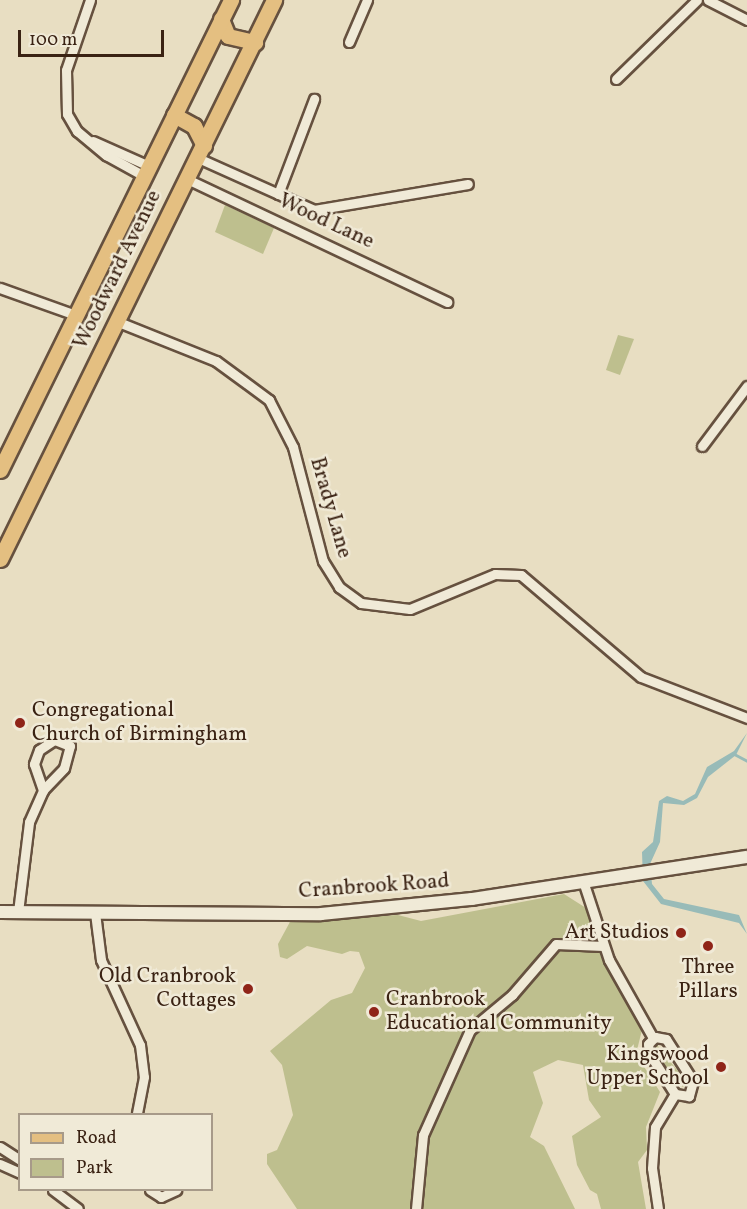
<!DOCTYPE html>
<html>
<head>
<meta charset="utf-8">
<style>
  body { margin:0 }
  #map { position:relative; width:747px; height:1209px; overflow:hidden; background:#e8dec2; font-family:Vollkorn,serif }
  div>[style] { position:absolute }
  .green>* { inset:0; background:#bebf8e }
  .water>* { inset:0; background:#98bbb8 }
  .stream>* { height:3px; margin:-1.5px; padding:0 1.5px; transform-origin:1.5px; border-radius:1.5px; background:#98bbb8 }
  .roads { filter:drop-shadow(2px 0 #66513f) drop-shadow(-2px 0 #66513f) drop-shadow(0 2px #66513f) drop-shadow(0 -2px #66513f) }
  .minor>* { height:9px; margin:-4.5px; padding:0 4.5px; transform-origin:4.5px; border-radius:4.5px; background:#f0ead7 }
  .tertiary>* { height:12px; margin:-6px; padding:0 6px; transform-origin:6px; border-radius:6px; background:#f0ead7 }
  .primary>* { height:15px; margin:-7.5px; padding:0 7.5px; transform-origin:7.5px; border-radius:7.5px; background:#e4bf81 }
  .dots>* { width:16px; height:16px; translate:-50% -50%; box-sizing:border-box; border:3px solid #f0ead7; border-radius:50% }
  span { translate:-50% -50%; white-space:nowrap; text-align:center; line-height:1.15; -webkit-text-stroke:5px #f0ead7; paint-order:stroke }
  .street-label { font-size:21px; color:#3a2213 }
  .poi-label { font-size:21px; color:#3a2213 }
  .left { translate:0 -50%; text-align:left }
  .right { translate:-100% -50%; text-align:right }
  .legend { position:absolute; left:18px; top:1113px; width:195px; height:78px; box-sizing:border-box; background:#f0ead7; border:2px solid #a79a89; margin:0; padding:8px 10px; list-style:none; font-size:18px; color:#3a2213 }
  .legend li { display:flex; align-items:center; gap:12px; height:30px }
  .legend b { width:30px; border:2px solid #a79a89 }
  .scale { position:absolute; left:18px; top:30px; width:146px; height:27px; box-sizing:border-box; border:3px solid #3a2213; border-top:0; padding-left:8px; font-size:18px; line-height:21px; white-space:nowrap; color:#3a2213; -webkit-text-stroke:4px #f0ead7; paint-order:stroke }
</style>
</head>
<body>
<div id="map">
  <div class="green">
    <i style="clip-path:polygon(225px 205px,274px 228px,263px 254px,215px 232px)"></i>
    <i style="clip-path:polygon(618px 335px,634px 339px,620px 375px,606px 370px)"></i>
    <i style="clip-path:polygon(564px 894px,586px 908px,604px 961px,642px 1030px,636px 1054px,660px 1092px,646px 1127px,647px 1150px,638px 1162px,646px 1209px,601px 1209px,597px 1194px,590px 1190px,577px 1165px,572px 1136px,601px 1117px,589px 1100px,583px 1065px,558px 1060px,533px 1072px,543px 1103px,530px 1137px,544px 1146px,575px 1209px,297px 1209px,267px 1164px,267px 1154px,277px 1150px,293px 1115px,282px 1065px,270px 1051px,331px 1000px,352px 993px,365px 968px,359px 952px,350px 951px,342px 954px,307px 946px,287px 959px,280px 957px,278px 944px,291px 920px,398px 915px,421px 921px)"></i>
    <i style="clip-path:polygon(657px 1045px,685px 1080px,683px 1087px,673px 1084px,653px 1051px)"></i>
  </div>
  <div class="water">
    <i style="clip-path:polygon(747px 733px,736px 755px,708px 777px,697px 798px,684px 805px,663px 803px,660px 842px,650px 864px,652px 884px,664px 899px,739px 915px,747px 934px,739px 923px,661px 904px,643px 881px,642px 852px,653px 842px,659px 801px,667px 796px,683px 801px,695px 794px,707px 767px,734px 751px)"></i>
  </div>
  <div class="stream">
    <i style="left:734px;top:754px;width:15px;rotate:28deg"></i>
  </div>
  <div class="roads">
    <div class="minor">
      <i style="left:90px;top:0;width:74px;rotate:108.9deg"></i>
      <i style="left:66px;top:70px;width:44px;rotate:88.7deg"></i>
      <i style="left:67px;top:114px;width:20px;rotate:60deg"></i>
      <i style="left:77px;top:131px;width:38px;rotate:40deg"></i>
      <i style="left:106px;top:155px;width:43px;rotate:28.9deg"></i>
      <i style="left:708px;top:0;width:44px;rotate:27.1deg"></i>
      <i style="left:349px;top:42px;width:46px;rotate:-66.8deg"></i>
      <i style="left:616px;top:79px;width:113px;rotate:-44.3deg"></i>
      <i style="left:93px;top:141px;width:61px;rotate:24.1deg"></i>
      <i style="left:198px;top:158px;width:127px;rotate:24.1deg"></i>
      <i style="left:314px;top:210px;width:156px;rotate:-9.6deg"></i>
      <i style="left:187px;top:179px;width:288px;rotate:25.3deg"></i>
      <i style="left:278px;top:194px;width:102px;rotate:-69.2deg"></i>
      <i style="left:0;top:288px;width:81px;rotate:19.6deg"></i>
      <i style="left:116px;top:321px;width:108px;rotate:21.8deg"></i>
      <i style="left:216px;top:361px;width:66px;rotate:36.3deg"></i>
      <i style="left:269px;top:400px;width:53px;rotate:62.9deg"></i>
      <i style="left:293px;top:447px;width:118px;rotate:75.3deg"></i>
      <i style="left:323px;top:561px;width:31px;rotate:58deg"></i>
      <i style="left:339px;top:587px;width:27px;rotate:36deg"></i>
      <i style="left:361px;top:603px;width:49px;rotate:7deg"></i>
      <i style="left:410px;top:609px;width:92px;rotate:-22.4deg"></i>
      <i style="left:495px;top:574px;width:26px;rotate:2deg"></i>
      <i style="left:521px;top:575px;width:157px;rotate:40.4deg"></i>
      <i style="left:641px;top:677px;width:114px;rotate:21.1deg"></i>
      <i style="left:702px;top:446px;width:75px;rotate:-53.1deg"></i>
      <i style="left:583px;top:881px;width:83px;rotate:71.8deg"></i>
      <i style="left:609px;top:960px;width:90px;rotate:60.6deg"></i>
      <i style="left:18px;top:912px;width:91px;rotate:-83deg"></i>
      <i style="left:29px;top:822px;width:35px;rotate:-66deg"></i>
      <i style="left:43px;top:790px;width:30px;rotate:-46deg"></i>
      <i style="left:64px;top:768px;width:23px;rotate:-75deg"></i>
      <i style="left:70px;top:746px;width:17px;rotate:-159deg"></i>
      <i style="left:54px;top:740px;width:18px;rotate:146deg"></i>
      <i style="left:39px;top:750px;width:15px;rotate:110deg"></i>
      <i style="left:34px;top:764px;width:28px;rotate:71deg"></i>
      <i style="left:95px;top:913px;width:47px;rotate:82.7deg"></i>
      <i style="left:101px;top:960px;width:94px;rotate:65.4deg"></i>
      <i style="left:140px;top:1045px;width:32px;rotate:83deg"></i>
      <i style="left:144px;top:1077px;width:38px;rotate:101deg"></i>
      <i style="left:655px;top:1037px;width:11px;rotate:10deg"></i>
      <i style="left:666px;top:1039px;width:50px;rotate:57.3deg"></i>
      <i style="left:693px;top:1081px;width:16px;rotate:105deg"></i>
      <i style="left:689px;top:1096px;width:14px;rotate:-172deg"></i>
      <i style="left:675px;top:1094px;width:49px;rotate:-122.4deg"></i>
      <i style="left:649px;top:1053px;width:9px;rotate:-96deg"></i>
      <i style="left:648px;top:1044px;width:10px;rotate:-45deg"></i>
      <i style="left:0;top:1147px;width:24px;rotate:33deg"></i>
      <i style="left:0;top:1164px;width:22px;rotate:24deg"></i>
      <i style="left:53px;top:1190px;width:31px;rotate:37deg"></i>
      <i style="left:150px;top:1190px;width:13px;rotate:32deg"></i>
      <i style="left:161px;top:1197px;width:17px;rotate:-25deg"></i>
      <i style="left:416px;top:1209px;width:74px;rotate:-84.6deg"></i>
      <i style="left:423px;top:1135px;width:115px;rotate:-65.9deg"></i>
      <i style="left:470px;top:1030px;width:55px;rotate:-39.8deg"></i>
      <i style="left:512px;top:995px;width:67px;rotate:-49.2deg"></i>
      <i style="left:556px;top:944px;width:47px;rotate:2.4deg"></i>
      <i style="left:658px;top:1209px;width:41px;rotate:-98.3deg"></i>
      <i style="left:652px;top:1168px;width:41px;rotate:-85.8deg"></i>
      <i style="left:655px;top:1127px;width:39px;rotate:-59deg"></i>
    </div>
    <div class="tertiary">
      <i style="left:0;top:912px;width:321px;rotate:0.4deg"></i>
      <i style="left:321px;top:914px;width:152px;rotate:-5.7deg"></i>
      <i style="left:472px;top:899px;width:278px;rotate:-8.7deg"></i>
    </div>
    <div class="primary">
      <i style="left:221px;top:19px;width:18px;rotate:68deg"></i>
      <i style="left:228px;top:36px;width:28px;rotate:13deg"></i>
      <i style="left:174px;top:115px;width:23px;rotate:29deg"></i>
      <i style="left:194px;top:126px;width:22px;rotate:63deg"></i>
      <i style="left:0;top:470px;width:524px;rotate:-63.83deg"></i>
      <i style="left:0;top:559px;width:623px;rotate:-63.89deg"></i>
    </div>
  </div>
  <div class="dots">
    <i style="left:20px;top:723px;background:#8f2418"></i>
    <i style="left:681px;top:933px;background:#8f2418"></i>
    <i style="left:708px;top:946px;background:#8f2418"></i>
    <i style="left:248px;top:989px;background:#8f2418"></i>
    <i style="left:374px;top:1012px;background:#8f2418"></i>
    <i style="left:721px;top:1067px;background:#8f2418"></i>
  </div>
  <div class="street-label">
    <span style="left:326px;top:222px;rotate:25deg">Wood Lane</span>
    <span style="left:118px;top:270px;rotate:-64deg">Woodward Avenue</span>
    <span style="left:330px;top:508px;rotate:74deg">Brady Lane</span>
    <span style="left:374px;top:887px;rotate:-4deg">Cranbrook Road</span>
  </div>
  <div class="poi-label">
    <span class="left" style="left:32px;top:723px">Congregational<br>Church of Birmingham</span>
    <span class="right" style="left:669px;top:933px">Art Studios</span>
    <span style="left:708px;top:980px">Three<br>Pillars</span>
    <span class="right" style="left:236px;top:989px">Old Cranbrook<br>Cottages</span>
    <span class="left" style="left:386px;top:1012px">Cranbrook<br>Educational Community</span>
    <span class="right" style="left:709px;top:1067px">Kingswood<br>Upper School</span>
  </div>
  <ul class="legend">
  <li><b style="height:8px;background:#e4bf81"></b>Road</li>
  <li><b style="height:16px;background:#bebf8e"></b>Park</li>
  </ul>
  <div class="scale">100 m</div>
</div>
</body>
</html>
